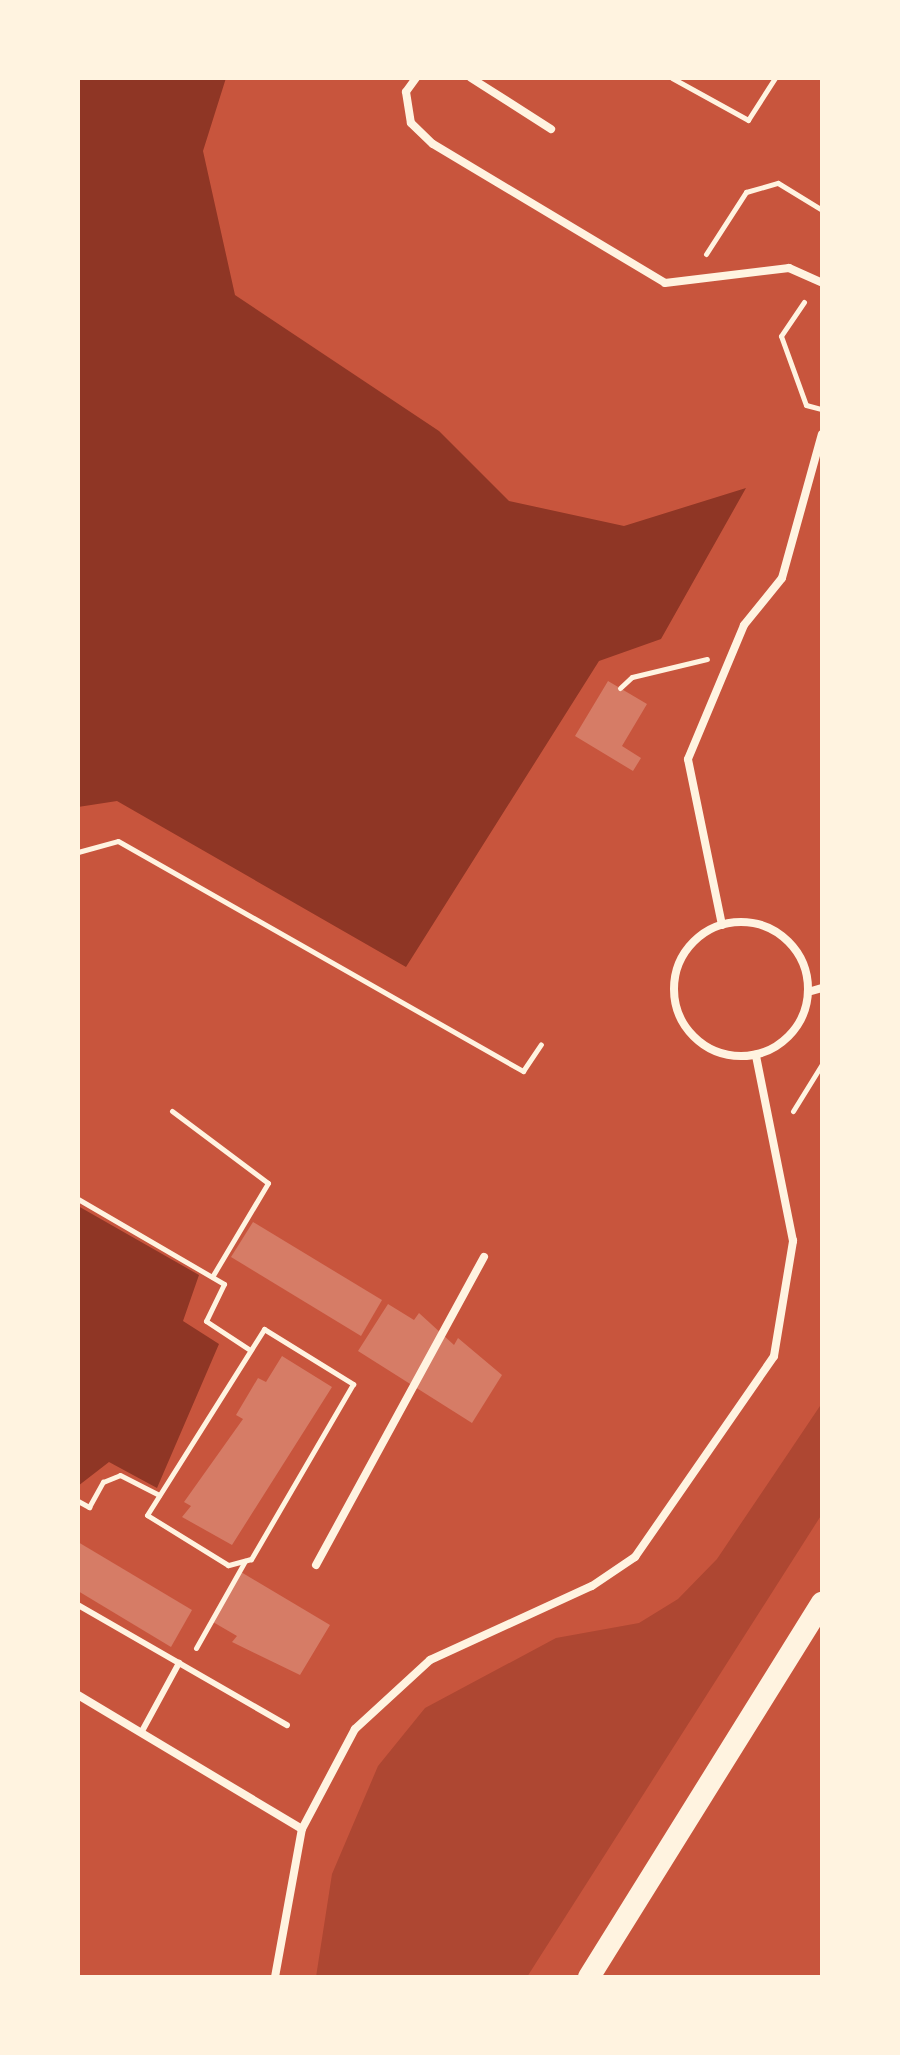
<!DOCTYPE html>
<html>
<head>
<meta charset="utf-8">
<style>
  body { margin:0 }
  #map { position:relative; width:900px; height:2055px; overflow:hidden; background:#c8553d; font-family:"PT Serif",serif }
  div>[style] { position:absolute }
  .green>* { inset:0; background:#ae4732 }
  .water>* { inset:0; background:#8f3625 }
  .building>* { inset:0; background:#d67c66 }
  .path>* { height:5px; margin:-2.5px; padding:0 2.5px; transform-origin:2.5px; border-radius:2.5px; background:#fff3e0 }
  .service>* { height:6px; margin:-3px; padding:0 3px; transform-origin:3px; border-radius:3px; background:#fff3e0 }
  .minor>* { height:8px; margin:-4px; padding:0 4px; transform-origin:4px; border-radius:4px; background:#fff3e0 }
  .minor>.ring { margin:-4px; padding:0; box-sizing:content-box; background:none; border:8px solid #fff3e0; border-radius:50% }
  .trunk>* { height:22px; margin:-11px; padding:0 11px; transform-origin:11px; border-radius:11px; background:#fff3e0 }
  span { translate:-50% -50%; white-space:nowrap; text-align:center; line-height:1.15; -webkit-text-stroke:7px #fff3e0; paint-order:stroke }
  .frame { position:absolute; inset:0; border:80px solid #fff3e0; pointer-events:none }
</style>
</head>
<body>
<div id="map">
  <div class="green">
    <i style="clip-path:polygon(822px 1403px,822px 1514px,527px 1977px,316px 1977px,332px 1874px,378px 1766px,425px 1708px,556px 1638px,639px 1623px,678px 1599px,717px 1559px)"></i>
  </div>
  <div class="water">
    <i style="clip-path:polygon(78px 78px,226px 78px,203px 151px,235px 295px,439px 431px,509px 501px,624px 526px,746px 488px,661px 639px,599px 661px,406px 967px,117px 801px,78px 807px)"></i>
    <i style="clip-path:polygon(78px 1206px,199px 1275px,183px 1321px,219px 1344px,157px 1488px,109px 1462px,78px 1486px)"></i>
  </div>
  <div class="building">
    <i style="clip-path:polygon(608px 681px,647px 704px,622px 746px,641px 758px,633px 771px,575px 736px)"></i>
    <i style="clip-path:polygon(253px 1222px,382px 1300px,361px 1336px,231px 1257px)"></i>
    <i style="clip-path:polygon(388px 1304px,414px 1320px,419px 1313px,454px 1345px,458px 1338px,502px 1375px,472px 1423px,358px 1351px)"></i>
    <i style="clip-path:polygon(282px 1356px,332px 1387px,232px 1545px,182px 1517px,191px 1506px,184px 1502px,243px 1419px,236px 1415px,258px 1378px,266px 1382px)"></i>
    <i style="clip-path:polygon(78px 1542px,192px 1610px,171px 1647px,78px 1591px)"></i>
    <i style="clip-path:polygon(241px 1572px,330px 1625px,300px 1675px,232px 1642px,237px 1636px,213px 1622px)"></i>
  </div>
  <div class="path">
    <i style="left:672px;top:78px;width:87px;rotate:28.9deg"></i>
    <i style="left:748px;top:120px;width:50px;rotate:-57.3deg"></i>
    <i style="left:706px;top:254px;width:74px;rotate:-57.2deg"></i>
    <i style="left:746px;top:192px;width:33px;rotate:-16deg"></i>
    <i style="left:778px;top:183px;width:52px;rotate:31.5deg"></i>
    <i style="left:804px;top:302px;width:41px;rotate:124.1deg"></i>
    <i style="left:781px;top:336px;width:73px;rotate:70.1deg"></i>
    <i style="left:806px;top:405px;width:16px;rotate:15deg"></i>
    <i style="left:620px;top:688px;width:16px;rotate:-43deg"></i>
    <i style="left:632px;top:677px;width:77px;rotate:-13.5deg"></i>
    <i style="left:78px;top:852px;width:41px;rotate:-15.4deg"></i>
    <i style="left:118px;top:841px;width:466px;rotate:29.6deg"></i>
    <i style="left:523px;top:1071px;width:32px;rotate:-56deg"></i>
    <i style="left:172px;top:1111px;width:120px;rotate:36.9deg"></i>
    <i style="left:268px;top:1183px;width:109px;rotate:120.8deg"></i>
    <i style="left:793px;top:1111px;width:55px;rotate:-58.3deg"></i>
    <i style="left:78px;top:1199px;width:169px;rotate:30.2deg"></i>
    <i style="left:224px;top:1284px;width:41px;rotate:115.9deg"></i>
    <i style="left:206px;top:1321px;width:53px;rotate:33.4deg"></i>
    <i style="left:264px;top:1329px;width:105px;rotate:31.7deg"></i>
    <i style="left:353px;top:1384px;width:203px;rotate:120.2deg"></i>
    <i style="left:251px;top:1559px;width:24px;rotate:165deg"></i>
    <i style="left:228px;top:1565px;width:95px;rotate:-148.3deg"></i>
    <i style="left:147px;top:1515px;width:220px;rotate:-57.8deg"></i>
    <i style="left:78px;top:1501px;width:13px;rotate:29deg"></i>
    <i style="left:89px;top:1507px;width:29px;rotate:-61deg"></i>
    <i style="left:103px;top:1482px;width:18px;rotate:-22deg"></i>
    <i style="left:120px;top:1475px;width:44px;rotate:27.1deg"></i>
    <i style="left:196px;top:1648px;width:100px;rotate:-60.6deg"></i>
  </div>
  <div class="service">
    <i style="left:78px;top:1605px;width:241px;rotate:29.9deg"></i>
    <i style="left:141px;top:1733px;width:80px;rotate:-61.5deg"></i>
  </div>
  <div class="minor">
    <i style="left:416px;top:78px;width:17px;rotate:126deg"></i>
    <i style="left:406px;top:92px;width:31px;rotate:81deg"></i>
    <i style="left:411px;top:123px;width:30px;rotate:44deg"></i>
    <i style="left:433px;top:144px;width:270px;rotate:30.9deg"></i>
    <i style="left:665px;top:283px;width:125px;rotate:-6.9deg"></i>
    <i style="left:789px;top:268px;width:36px;rotate:24deg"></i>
    <i style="left:471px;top:78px;width:95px;rotate:32.5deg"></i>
    <i class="ring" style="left:674px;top:922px;width:126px;height:126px"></i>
    <i style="left:722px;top:925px;width:169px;rotate:-101.6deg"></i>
    <i style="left:688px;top:759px;width:145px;rotate:-67.3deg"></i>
    <i style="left:744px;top:625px;width:60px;rotate:-51deg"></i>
    <i style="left:782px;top:578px;width:149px;rotate:-74.5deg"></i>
    <i style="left:808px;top:992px;width:15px;rotate:-16deg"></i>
    <i style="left:316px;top:1565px;width:351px;rotate:-61.4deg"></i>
    <i style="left:78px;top:1695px;width:261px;rotate:30.9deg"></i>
    <i style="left:275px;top:1977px;width:150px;rotate:-79.7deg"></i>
    <i style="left:302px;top:1829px;width:113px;rotate:-62.1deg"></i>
    <i style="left:355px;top:1729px;width:102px;rotate:-42.6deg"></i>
    <i style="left:430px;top:1660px;width:178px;rotate:-24.6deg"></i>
    <i style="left:592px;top:1586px;width:52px;rotate:-34deg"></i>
    <i style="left:635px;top:1557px;width:244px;rotate:-55.3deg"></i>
    <i style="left:774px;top:1356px;width:117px;rotate:-80.6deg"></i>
    <i style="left:793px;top:1241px;width:190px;rotate:-101.3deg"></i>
  </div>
  <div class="trunk">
    <i style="left:589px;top:1977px;width:441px;rotate:-58.1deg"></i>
  </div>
  <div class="frame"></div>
</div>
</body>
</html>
